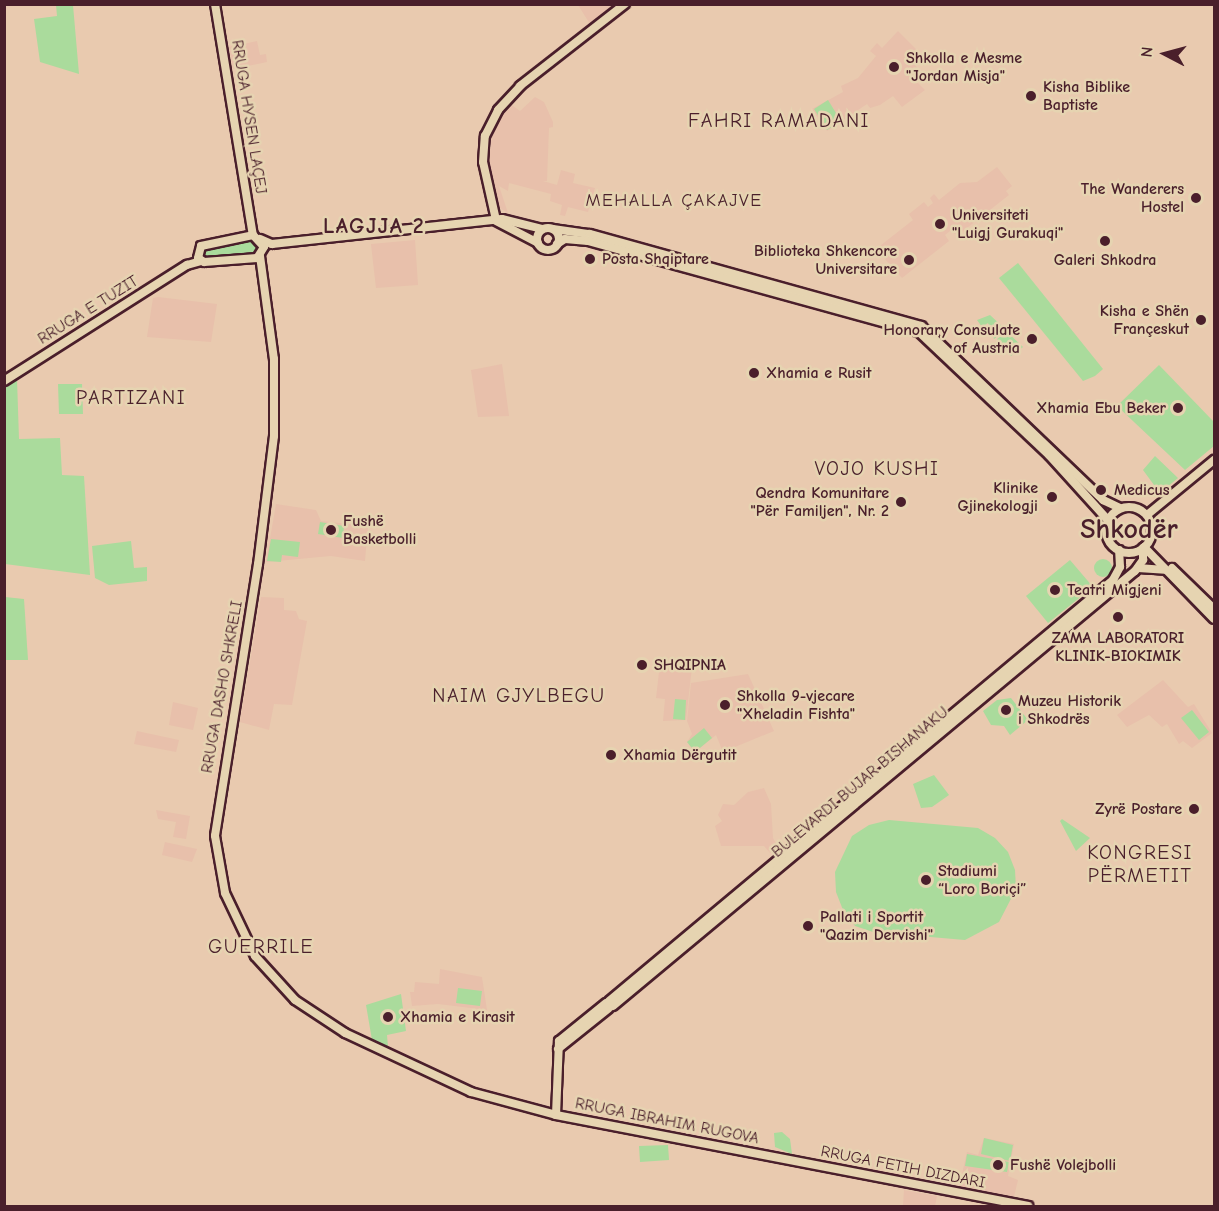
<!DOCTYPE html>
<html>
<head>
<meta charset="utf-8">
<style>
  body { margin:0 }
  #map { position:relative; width:1219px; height:1211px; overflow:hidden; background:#e9caaf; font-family:"Comic Neue",sans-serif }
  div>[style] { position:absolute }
  .built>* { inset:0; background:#e8c0ab }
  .green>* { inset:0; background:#aadb9c }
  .round { border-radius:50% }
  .roads { filter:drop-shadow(2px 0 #4a1f2b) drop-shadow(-2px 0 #4a1f2b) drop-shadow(0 2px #4a1f2b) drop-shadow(0 -2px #4a1f2b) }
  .major>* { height:8px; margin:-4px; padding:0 4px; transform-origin:4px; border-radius:4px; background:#e6d4b1 }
  .major>.ring { margin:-4px; padding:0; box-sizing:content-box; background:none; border:8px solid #e6d4b1; border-radius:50% }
  .dots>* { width:16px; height:16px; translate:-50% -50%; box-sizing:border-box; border:3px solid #e6d4b1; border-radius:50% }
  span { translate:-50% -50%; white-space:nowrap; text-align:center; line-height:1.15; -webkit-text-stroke:5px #e6d4b1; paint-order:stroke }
  .poi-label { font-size:16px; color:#4a1f2b; font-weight:700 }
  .left { translate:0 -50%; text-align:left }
  .right { translate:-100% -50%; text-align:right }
  .street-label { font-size:16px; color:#4a1f2b }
  .neighbourhood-label { font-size:18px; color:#4a1f2b; letter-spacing:1.5px }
  .quarter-label { font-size:20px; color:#4a1f2b; letter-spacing:1.5px }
  .district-label { font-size:22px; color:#4a1f2b; font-weight:700; letter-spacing:1.5px }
  .town-label { font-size:28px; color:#4a1f2b; font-weight:700 }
  .frame { position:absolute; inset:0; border:6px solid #4a1f2b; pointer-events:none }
  .north { position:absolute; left:1135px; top:24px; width:60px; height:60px; -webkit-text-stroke:4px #e6d4b1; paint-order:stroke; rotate:276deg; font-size:16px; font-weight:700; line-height:24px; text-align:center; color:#4a1f2b }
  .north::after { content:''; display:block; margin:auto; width:21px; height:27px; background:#4a1f2b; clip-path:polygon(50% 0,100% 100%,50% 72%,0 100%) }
</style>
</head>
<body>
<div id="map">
  <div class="built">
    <i style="clip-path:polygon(578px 5px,578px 4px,615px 5px,590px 24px)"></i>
    <i style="clip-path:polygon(898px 31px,920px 53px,911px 60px,919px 70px,912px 77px,925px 90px,902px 107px,893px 96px,880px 105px,870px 108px,867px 104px,827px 131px,812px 109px,843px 92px,841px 86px,858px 78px,876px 56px,870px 51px,877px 43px,882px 48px)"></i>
    <i style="clip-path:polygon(257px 41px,260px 55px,266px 54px,267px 62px,233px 69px,229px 47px)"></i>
    <i style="clip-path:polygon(535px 97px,544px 102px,553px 122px,553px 127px,549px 128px,547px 181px,543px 181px,557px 185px,561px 170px,575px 174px,573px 183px,595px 188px,588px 212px,568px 207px,565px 216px,560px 215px,562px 205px,550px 201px,551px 194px,509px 183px,508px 191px,499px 186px,508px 213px,498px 207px,488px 166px,492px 134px,509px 103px,520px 111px)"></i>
    <i style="clip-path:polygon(997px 167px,1012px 186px,1006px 191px,1009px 195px,958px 235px,950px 231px,945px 235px,949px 241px,902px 278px,876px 249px,913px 220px,909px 214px,924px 202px,928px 207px,933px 203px,930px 198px,934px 194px,939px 200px,960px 183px,977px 182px)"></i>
    <i style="clip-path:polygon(415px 240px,418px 285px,376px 288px,371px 244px)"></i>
    <i style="clip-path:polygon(158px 297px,217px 304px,211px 342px,147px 337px,153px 298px)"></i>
    <i style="clip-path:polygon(502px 364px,509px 416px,478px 417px,471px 370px)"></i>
    <i style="clip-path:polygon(276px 504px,316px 510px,321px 521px,368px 526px,365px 561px,331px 556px,266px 562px)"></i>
    <i style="clip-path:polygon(261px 597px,284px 598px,284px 610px,296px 611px,299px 619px,307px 621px,292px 705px,274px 704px,269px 730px,240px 722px)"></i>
    <i style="clip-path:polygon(660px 663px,692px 667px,686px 720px,663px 721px,665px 699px,656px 698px)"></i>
    <i style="clip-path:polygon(748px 674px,774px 731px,723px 752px,716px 735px,695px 752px,687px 742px,692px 734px,687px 721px,691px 683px)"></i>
    <i style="clip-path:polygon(1163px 680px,1188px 707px,1194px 704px,1212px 733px,1192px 748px,1183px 741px,1179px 744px,1167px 724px,1162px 727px,1149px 715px,1127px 727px,1117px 715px)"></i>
    <i style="clip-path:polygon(173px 702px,198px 708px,193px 730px,169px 725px)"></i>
    <i style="clip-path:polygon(137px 731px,179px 740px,176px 752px,134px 744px)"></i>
    <i style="clip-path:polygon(764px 788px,771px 804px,773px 838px,778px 847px,770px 853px,764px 846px,721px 846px,715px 826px,722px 821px,718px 815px,723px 804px,734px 805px,748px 792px)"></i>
    <i style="clip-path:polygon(156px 810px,190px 816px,186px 839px,173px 837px,176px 822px,158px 819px)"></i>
    <i style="clip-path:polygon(165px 842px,197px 849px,192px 862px,162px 855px)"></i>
    <i style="clip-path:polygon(440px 969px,482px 977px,487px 1010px,438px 1004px,412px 1006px,410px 992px,414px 992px,415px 982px,439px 984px)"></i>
    <i style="clip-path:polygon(984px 1138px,1014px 1144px,1008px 1176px,1018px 1180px,1014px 1197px,959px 1187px,967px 1152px,978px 1155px)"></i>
    <i style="clip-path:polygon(904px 1190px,937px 1196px,935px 1206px,903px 1206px)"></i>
  </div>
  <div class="green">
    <i style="clip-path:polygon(56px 5px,73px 5px,79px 74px,40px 62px,34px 19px,57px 16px)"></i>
    <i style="clip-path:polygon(828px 100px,841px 121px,827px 130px,814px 109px)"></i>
    <i style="clip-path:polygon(252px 238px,261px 246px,255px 255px,206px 258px,203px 254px,205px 249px)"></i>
    <i style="clip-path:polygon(1018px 263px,1103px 369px,1095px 376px,1083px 381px,999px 278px)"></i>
    <i style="clip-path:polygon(990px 315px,1006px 330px,994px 339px,988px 323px,982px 327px,977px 320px)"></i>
    <i style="clip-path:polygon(1007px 332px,1023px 347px,1011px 356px,997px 339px)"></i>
    <i style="clip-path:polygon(1159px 365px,1214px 422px,1214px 446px,1185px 470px,1117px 406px)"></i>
    <i style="clip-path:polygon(17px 379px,19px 439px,60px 438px,62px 475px,84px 476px,90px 575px,5px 564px,5px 387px)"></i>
    <i style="clip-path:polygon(58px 384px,82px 384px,83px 414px,59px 414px)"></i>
    <i style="clip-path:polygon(1155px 456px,1178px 478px,1155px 497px,1149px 493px,1154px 485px,1143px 470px)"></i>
    <i style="clip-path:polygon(320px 522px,344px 526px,343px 538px,318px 534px)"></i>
    <i style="clip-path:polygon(271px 539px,300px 542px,298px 557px,282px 555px,281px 562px,267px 561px)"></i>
    <i style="clip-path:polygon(131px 541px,134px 568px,147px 567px,147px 581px,109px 585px,95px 578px,92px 546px)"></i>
    <i class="round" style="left:1094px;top:559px;width:18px;height:18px"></i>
    <i style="clip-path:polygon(1070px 560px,1093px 587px,1048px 623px,1026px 596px)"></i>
    <i style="clip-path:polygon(5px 597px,24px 599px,28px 660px,5px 660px)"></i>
    <i style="clip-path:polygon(1011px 698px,1028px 720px,1010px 735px,1004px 726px,991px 725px,983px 711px,997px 700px)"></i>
    <i style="clip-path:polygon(675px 699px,686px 700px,685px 720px,673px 719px)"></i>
    <i style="clip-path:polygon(1192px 710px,1209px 732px,1199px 740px,1181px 718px)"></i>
    <i style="clip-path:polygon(704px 728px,712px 738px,695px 752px,687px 742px)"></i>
    <i style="clip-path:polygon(934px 775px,949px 795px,932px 807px,921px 808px,913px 784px)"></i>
    <i style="clip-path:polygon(1062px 819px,1090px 838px,1076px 851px,1060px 821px)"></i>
    <i style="clip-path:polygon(889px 820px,978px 828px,995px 838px,1008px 852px,1015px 870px,1016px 889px,999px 922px,965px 940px,873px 932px,855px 926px,843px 910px,836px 892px,835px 872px,852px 836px,869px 825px)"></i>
    <i style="clip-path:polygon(458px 988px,482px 991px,480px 1006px,456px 1003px)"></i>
    <i style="clip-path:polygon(401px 994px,406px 1031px,387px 1035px,388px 1047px,372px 1040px,366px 1005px)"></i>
    <i style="clip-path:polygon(782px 1132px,790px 1139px,792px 1154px,775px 1147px,774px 1133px)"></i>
    <i style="clip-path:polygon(984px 1138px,1013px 1145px,1010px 1161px,981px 1154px)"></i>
    <i style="clip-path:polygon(668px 1145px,669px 1160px,640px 1162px,639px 1146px)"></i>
    <i style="clip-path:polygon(967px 1154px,1009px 1162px,1007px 1172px,965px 1166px)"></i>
  </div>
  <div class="roads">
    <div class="major">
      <i style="left:215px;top:4px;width:234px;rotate:80.7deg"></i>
      <i style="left:496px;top:220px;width:59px;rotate:-102.6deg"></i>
      <i style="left:483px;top:162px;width:26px;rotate:-86deg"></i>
      <i style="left:485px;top:136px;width:29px;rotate:-63deg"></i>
      <i style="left:498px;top:110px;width:33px;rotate:-47deg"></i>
      <i style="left:520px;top:86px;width:133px;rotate:-38deg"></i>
      <i style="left:496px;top:221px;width:47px;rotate:27.6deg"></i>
      <i class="ring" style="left:537px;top:228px;width:14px;height:14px"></i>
      <i style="left:553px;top:229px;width:37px;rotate:8deg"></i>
      <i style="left:590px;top:234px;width:344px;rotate:15.5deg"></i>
      <i style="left:921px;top:326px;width:252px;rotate:43.7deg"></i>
      <i style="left:1103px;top:500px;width:19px;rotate:25deg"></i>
      <i style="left:253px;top:235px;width:16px;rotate:47deg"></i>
      <i style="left:264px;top:247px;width:13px;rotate:122deg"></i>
      <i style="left:257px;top:258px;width:53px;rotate:175.7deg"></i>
      <i style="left:204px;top:262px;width:7px;rotate:-146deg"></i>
      <i style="left:198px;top:258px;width:12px;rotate:-76deg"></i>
      <i style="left:201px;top:246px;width:53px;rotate:-11.9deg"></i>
      <i style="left:260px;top:239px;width:13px;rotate:23deg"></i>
      <i style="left:272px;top:244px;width:231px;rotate:-6.2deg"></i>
      <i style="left:502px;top:219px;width:41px;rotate:14deg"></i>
      <i style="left:557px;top:244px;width:9px;rotate:-32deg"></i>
      <i style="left:565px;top:239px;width:23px;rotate:5deg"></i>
      <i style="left:588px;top:241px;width:343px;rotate:15.4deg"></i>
      <i style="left:919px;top:332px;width:179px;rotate:43.4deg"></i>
      <i style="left:1049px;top:455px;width:88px;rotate:47.8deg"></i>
      <i style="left:260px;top:256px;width:104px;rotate:82.3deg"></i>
      <i style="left:274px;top:359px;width:77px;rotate:90deg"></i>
      <i style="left:274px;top:436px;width:129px;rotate:97.1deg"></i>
      <i style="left:258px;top:564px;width:275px;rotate:99deg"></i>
      <i style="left:215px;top:836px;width:58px;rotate:80deg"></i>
      <i style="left:225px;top:893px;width:70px;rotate:64.5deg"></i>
      <i style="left:255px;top:956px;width:59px;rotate:47.7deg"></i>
      <i style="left:295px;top:1000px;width:60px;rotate:33.4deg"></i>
      <i style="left:345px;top:1033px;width:139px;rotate:25.1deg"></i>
      <i style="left:471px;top:1092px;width:88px;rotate:15.1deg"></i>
      <i style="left:556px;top:1115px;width:481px;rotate:10.9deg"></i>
      <i style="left:4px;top:381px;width:217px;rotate:-32.4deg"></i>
      <i style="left:187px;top:265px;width:15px;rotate:-16deg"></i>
      <i class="ring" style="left:1106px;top:507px;width:38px;height:38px"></i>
      <i style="left:1147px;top:515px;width:87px;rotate:-39.4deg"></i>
      <i style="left:1144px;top:547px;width:100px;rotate:45.8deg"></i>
      <i style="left:1138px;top:568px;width:27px;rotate:4deg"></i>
      <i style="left:1172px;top:568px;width:59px;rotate:44.3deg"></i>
      <i style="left:609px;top:1001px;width:657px;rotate:-39.87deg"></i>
      <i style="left:1113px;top:580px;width:15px;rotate:-62deg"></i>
      <i style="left:1120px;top:567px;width:17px;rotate:-93deg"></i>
      <i style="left:613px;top:1006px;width:679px;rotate:-39.81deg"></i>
      <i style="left:1135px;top:571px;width:14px;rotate:-54deg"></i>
      <i style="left:1143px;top:560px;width:12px;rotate:-90deg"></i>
      <i style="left:558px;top:1049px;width:65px;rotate:-38.8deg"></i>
      <i style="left:556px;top:1115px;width:74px;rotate:-87.7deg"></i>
      <i style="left:559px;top:1041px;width:60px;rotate:-39deg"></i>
    </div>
  </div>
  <div class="dots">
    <i style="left:894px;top:67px;background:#4a1f2b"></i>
    <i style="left:1031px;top:96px;background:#4a1f2b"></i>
    <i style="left:1196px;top:198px;background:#4a1f2b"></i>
    <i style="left:940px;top:224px;background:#4a1f2b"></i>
    <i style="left:1105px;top:241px;background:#4a1f2b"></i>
    <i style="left:590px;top:259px;background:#4a1f2b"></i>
    <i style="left:909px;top:260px;background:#4a1f2b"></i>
    <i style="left:1201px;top:320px;background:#4a1f2b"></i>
    <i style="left:1032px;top:339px;background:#4a1f2b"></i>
    <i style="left:754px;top:373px;background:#4a1f2b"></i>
    <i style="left:1178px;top:408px;background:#4a1f2b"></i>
    <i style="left:1101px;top:490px;background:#4a1f2b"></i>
    <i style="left:1052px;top:497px;background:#4a1f2b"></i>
    <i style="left:901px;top:502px;background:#4a1f2b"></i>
    <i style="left:331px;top:530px;background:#4a1f2b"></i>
    <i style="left:1055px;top:590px;background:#4a1f2b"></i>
    <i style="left:1118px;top:617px;background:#4a1f2b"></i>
    <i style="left:642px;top:665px;background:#4a1f2b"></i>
    <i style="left:725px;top:705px;background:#4a1f2b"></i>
    <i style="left:1006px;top:710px;background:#4a1f2b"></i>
    <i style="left:611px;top:755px;background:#4a1f2b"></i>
    <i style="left:1194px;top:809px;background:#4a1f2b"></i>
    <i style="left:926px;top:880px;background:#4a1f2b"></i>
    <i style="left:808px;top:926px;background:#4a1f2b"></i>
    <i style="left:388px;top:1017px;background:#4a1f2b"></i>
    <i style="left:998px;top:1165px;background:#4a1f2b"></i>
  </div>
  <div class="poi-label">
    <span class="left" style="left:906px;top:67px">Shkolla e Mesme<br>"Jordan Misja"</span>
    <span class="left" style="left:1043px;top:96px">Kisha Biblike<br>Baptiste</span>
    <span class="right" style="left:1184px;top:198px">The Wanderers<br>Hostel</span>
    <span class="left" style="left:952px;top:224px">Universiteti<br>"Luigj Gurakuqi"</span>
    <span class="right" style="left:897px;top:260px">Biblioteka Shkencore<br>Universitare</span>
    <span class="left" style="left:602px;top:259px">Posta Shqiptare</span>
    <span style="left:1105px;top:260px">Galeri Shkodra</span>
    <span class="right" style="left:1189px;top:320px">Kisha e Shën<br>Françeskut</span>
    <span class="right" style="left:1020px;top:339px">Honorary Consulate<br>of Austria</span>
    <span class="left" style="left:766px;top:373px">Xhamia e Rusit</span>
    <span class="right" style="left:1166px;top:408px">Xhamia Ebu Beker</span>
    <span class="right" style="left:1038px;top:497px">Klinike<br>Gjinekologji</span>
    <span class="left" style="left:1114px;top:490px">Medicus</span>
    <span class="right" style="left:889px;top:502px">Qendra Komunitare<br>"Për Familjen", Nr. 2</span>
    <span class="left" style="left:343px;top:530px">Fushë<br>Basketbolli</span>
    <span class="left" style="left:1067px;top:590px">Teatri Migjeni</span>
    <span style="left:1118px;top:647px">ZAMA LABORATORI<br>KLINIK-BIOKIMIK</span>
    <span class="left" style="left:654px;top:665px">SHQIPNIA</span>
    <span class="left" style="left:737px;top:705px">Shkolla 9-vjecare<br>"Xheladin Fishta"</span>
    <span class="left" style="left:1018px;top:710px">Muzeu Historik<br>i Shkodrës</span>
    <span class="left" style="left:623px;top:755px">Xhamia Dërgutit</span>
    <span class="right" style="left:1182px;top:809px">Zyrë Postare</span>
    <span class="left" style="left:938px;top:880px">Stadiumi<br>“Loro Boriçi”</span>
    <span class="left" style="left:820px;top:926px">Pallati i Sportit<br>"Qazim Dervishi"</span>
    <span class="left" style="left:400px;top:1017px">Xhamia e Kirasit</span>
    <span class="left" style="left:1010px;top:1165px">Fushë Volejbolli</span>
  </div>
  <div class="street-label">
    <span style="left:249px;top:117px;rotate:81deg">RRUGA HYSEN LAÇEJ</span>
    <span style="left:88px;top:310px;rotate:-32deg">RRUGA E TUZIT</span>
    <span style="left:222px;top:687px;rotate:-80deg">RRUGA DASHO SHKRELI</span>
    <span style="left:860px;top:782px;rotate:-40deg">BULEVARDI BUJAR BISHANAKU</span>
    <span style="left:667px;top:1121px;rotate:11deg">RRUGA IBRAHIM RUGOVA</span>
    <span style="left:903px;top:1167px;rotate:11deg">RRUGA FETIH DIZDARI</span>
  </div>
  <div class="neighbourhood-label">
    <span style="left:674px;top:201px">MEHALLA ÇAKAJVE</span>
  </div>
  <div class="quarter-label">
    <span style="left:779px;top:120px">FAHRI RAMADANI</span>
    <span style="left:131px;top:397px">PARTIZANI</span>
    <span style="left:877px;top:468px">VOJO KUSHI</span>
    <span style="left:519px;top:695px">NAIM GJYLBEGU</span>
    <span style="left:1140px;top:864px">KONGRESI<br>PËRMETIT</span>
    <span style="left:261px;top:946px">GUERRILE</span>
  </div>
  <div class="district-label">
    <span style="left:374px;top:227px">LAGJJA 2</span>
  </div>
  <div class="town-label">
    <span style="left:1129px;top:529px">Shkodër</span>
  </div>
  <div class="frame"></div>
  <div class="north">N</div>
</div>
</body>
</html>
